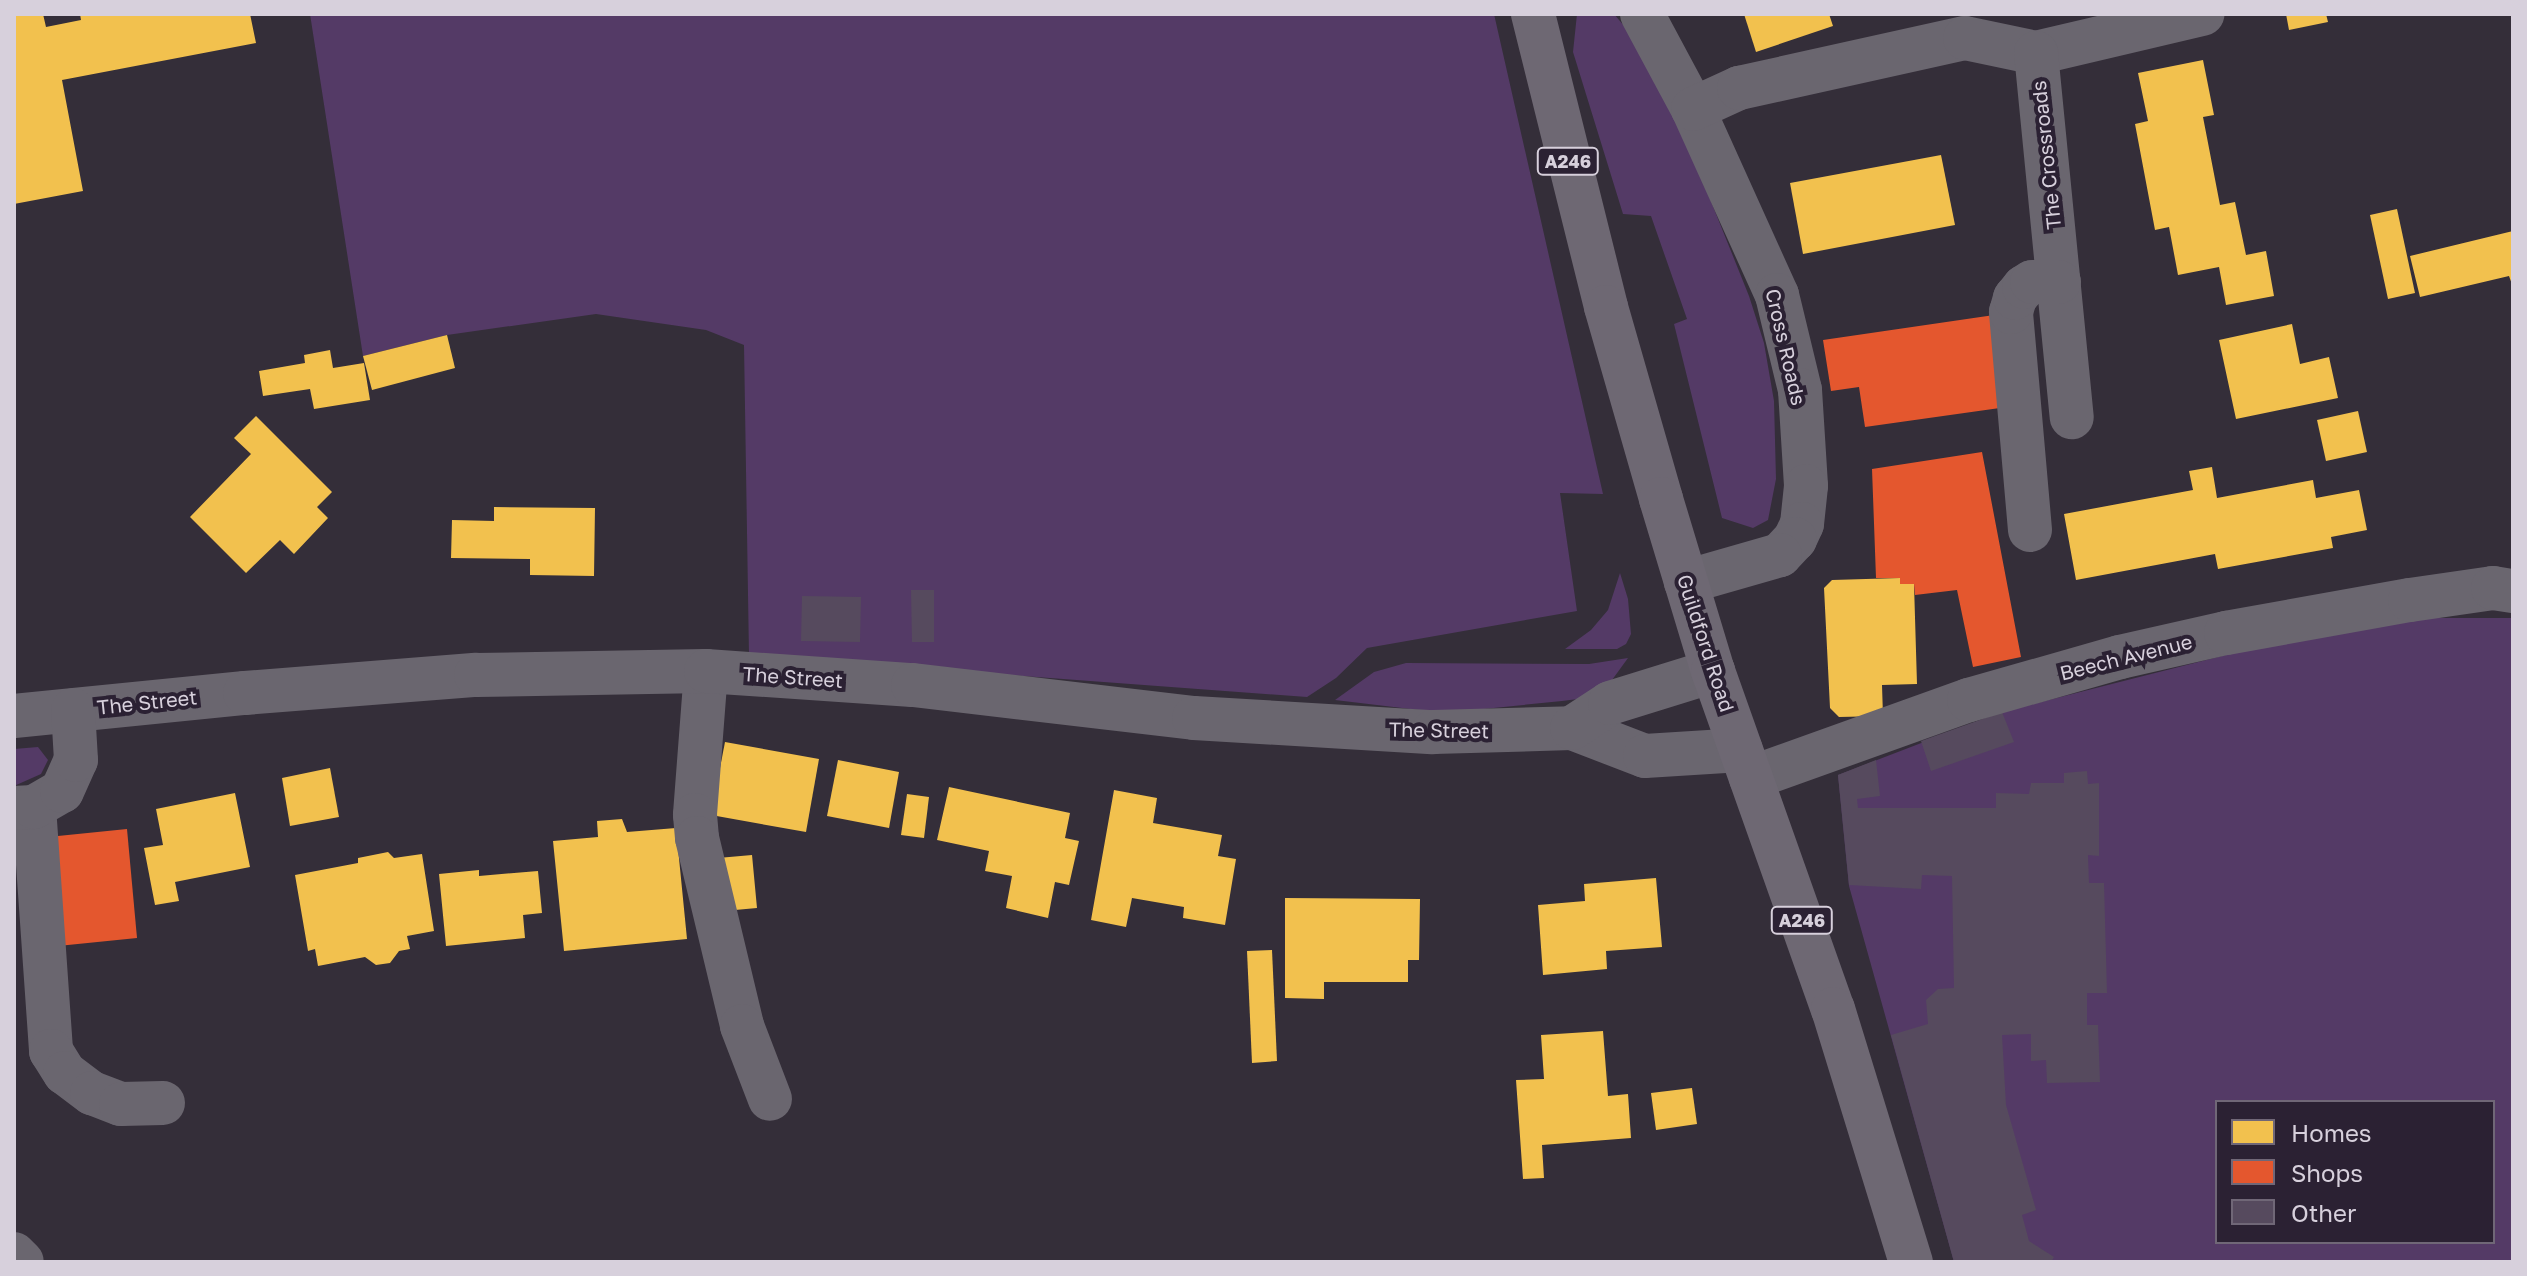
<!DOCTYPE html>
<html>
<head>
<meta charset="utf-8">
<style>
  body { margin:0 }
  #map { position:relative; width:2527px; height:1276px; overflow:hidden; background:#342e39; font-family:"Golos Text",sans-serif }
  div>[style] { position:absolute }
  .green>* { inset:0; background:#543a66 }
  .homes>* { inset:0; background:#f2c14e }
  .shops>* { inset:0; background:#e4572e }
  .building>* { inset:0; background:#564a5e }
  .minor>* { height:44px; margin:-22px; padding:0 22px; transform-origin:22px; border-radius:22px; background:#6a666f }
  .major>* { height:44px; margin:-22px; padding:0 22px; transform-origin:22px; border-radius:22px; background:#6e6873 }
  span { translate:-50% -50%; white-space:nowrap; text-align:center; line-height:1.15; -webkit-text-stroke:8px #2b2133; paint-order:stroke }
  .shield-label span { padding:2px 6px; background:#2b2133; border:2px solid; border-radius:6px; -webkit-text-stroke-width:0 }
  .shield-label { font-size:18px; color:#d7d0dc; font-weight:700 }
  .street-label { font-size:20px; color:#d7d0dc }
  .frame { position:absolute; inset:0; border:16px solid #d7d0dc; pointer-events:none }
  .legend { position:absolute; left:2215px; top:1100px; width:280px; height:144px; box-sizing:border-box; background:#2b2133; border:2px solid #706777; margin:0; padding:10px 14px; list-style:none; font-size:24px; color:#d7d0dc }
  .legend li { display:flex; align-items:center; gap:16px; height:40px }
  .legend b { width:40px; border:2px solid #706777 }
</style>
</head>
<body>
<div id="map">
  <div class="green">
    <i style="clip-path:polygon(310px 14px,1494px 14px,1603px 494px,1560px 493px,1577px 611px,1367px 648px,1336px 678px,1307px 697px,749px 656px,744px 345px,706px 330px,596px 314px,447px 335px,363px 356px)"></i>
    <i style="clip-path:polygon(1577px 14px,1614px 14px,1641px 46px,1706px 189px,1749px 296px,1764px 343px,1774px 401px,1776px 479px,1768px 520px,1753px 528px,1722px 518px,1674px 324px,1687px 319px,1651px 216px,1623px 214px,1573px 52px)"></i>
    <i style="clip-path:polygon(1620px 573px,1628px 599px,1631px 634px,1626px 644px,1617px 649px,1565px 649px,1591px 630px,1608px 610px)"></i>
    <i style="clip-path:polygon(evenodd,2412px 618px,2513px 618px,2513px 1262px,1954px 1262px,1849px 886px,1838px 775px,2002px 712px,2324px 630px,2412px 618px,2217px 1102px,2493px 1102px,2493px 1242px,2217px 1242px,2217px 1102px)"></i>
    <i style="clip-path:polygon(1628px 658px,1612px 680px,1578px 699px,1562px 701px,1444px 713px,1335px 700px,1374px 672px,1406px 663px,1589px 664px)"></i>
    <i style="clip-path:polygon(38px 747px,48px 760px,41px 774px,14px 786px,14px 749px)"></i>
  </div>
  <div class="homes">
    <i style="clip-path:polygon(14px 14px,43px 14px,46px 27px,81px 20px,80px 14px,250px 14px,256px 43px,62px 80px,83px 191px,14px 204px)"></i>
    <i style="clip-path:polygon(1744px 14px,1829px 14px,1833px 26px,1756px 52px)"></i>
    <i style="clip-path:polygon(2286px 14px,2326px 14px,2328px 22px,2289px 30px)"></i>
    <i style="clip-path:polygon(2203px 60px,2214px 115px,2203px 117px,2220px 205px,2235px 202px,2246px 255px,2266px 251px,2274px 296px,2226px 305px,2219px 267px,2178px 275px,2169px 227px,2155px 230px,2135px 124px,2148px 121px,2138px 73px)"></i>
    <i style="clip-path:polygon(1941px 155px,1955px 225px,1803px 254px,1790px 183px)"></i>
    <i style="clip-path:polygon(2397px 209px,2415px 293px,2388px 299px,2370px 215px)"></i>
    <i style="clip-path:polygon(2513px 231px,2513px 287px,2509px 276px,2420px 297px,2410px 256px)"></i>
    <i style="clip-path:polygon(2292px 324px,2300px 364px,2329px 357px,2338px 398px,2236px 419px,2219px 340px)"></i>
    <i style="clip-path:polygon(447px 335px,455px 368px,372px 390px,363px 356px)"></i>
    <i style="clip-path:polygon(330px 350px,333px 368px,364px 363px,370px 400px,314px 409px,310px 389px,263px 396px,259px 371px,305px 363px,304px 355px)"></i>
    <i style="clip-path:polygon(2358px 411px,2367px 452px,2326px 461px,2317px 420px)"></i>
    <i style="clip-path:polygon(256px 416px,332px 492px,317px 507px,328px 518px,294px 554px,280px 540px,246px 573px,190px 517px,251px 454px,234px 438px)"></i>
    <i style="clip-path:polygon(2212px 467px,2217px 498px,2313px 480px,2316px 498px,2359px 490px,2367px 530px,2331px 537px,2333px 548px,2218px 569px,2215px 554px,2076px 580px,2064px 514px,2193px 490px,2189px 471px)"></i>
    <i style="clip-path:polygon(494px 507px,595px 508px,594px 576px,530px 575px,530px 559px,451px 558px,452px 520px,494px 521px)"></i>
    <i style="clip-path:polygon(1900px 578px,1900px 584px,1914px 584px,1917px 684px,1882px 685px,1883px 716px,1839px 717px,1830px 708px,1824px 588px,1832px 580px)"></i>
    <i style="clip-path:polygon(725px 742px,819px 759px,806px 832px,711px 815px)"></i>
    <i style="clip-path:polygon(838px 760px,899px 772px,889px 828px,827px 816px)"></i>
    <i style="clip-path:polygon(330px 768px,339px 817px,290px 826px,282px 778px)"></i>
    <i style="clip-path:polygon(949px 787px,1070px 813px,1065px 838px,1079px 841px,1069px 885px,1055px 882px,1048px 918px,1006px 908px,1012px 876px,985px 871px,989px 851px,937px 840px)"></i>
    <i style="clip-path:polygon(1114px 790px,1157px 798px,1153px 823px,1222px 835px,1218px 856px,1236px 859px,1225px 925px,1183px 918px,1184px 907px,1132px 898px,1126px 927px,1091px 920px)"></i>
    <i style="clip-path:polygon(235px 793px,250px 867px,175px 882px,179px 901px,155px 905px,144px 848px,163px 845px,156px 809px)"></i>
    <i style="clip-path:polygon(907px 794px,929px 797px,924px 838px,901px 835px)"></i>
    <i style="clip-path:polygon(622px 819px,627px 832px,676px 828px,687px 939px,564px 951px,553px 841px,598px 837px,597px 821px)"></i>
    <i style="clip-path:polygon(388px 852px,394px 858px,422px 854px,434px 931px,407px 936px,410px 949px,399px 951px,390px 963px,376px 965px,365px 957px,318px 966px,315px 949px,308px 951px,295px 875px,358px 863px,358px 858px)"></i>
    <i style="clip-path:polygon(752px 855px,757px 908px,724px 911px,718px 858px)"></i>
    <i style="clip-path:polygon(479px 870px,479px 876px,538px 871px,542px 913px,523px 915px,525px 938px,446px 946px,439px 874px)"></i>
    <i style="clip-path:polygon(1656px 878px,1662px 947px,1606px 951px,1607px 969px,1543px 975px,1538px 905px,1585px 901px,1584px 884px)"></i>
    <i style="clip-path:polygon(1285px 898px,1420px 899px,1419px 960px,1408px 960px,1408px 982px,1324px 982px,1324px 999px,1285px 998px)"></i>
    <i style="clip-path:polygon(1272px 950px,1277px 1061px,1252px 1063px,1247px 951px)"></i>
    <i style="clip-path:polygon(1603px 1031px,1608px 1096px,1628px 1094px,1631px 1138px,1542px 1145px,1544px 1178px,1523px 1179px,1516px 1080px,1544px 1079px,1541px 1035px)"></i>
    <i style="clip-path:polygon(1692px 1088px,1697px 1124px,1656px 1130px,1651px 1093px)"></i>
  </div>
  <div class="shops">
    <i style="clip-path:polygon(2001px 314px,2014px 406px,1865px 427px,1859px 387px,1831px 391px,1823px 340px)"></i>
    <i style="clip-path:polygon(1982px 452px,2021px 657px,1973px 667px,1957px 590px,1915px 595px,1914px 584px,1900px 584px,1900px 578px,1876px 578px,1872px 469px)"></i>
    <i style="clip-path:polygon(127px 829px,137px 938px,58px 946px,48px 837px)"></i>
  </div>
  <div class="building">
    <i style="clip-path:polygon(911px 590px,934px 590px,934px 642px,912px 642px)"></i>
    <i style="clip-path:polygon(802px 596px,861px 597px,860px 642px,801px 641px)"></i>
    <i style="clip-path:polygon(2002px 712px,2014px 742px,1931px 771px,1921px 741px)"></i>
    <i style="clip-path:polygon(1876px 760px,1880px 796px,1857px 799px,1858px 808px,1996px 808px,1996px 793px,2029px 794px,2031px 783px,2064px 783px,2064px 773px,2087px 771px,2088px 784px,2099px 783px,2099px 856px,2088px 855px,2089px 883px,2104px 883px,2107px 993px,2087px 993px,2087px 1025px,2098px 1025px,2100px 1082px,2047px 1083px,2046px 1060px,2031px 1061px,2031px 1034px,2002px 1035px,2006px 1105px,2036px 1210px,2022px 1215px,2029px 1241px,2054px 1257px,2051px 1262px,1954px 1262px,1891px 1035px,1928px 1024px,1926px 1000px,1938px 989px,1954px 988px,1952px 876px,1922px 875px,1921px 889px,1849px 885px,1838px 775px)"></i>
  </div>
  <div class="minor">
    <i style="left:1642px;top:14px;width:108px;rotate:61.8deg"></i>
    <i style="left:1693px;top:109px;width:204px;rotate:65.7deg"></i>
    <i style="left:1777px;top:295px;width:98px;rotate:76.4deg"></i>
    <i style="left:1800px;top:390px;width:96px;rotate:86.4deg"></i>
    <i style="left:1806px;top:486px;width:38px;rotate:96deg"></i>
    <i style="left:1802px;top:524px;width:17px;rotate:115deg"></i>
    <i style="left:1795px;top:539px;width:22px;rotate:133deg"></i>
    <i style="left:1780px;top:555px;width:98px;rotate:164deg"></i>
    <i style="left:2036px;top:53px;width:171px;rotate:-13.2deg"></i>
    <i style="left:1693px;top:109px;width:51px;rotate:-24.5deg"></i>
    <i style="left:1739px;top:88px;width:231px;rotate:-12.5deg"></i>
    <i style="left:1965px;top:38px;width:73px;rotate:11.9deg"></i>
    <i style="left:2036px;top:53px;width:366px;rotate:84.4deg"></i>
    <i style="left:2030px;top:530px;width:219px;rotate:-95deg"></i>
    <i style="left:2011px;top:312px;width:15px;rotate:-74deg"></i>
    <i style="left:2015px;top:298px;width:14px;rotate:-51deg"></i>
    <i style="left:2024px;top:287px;width:9px;rotate:-32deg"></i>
    <i style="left:2032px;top:282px;width:27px"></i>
    <i style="left:706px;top:671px;width:144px;rotate:94.4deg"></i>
    <i style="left:695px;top:815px;width:23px;rotate:85deg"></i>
    <i style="left:697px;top:838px;width:193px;rotate:76.5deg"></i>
    <i style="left:742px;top:1026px;width:78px;rotate:69deg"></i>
    <i style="left:14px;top:716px;width:232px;rotate:-5.7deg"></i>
    <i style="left:245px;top:693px;width:232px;rotate:-4.5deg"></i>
    <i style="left:476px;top:675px;width:230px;rotate:-1deg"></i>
    <i style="left:706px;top:671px;width:207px;rotate:3.9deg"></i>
    <i style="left:913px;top:685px;width:283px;rotate:6.7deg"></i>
    <i style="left:1194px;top:718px;width:239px;rotate:3.4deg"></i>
    <i style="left:1433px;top:732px;width:139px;rotate:-1.6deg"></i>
    <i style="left:1572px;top:728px;width:78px;rotate:21deg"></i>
    <i style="left:1645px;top:756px;width:96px;rotate:-3.6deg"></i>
    <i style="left:1572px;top:728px;width:45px;rotate:-33.3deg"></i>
    <i style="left:1610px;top:703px;width:108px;rotate:-17.3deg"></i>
    <i style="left:1751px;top:778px;width:232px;rotate:-19.7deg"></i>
    <i style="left:1969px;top:700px;width:157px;rotate:-15.9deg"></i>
    <i style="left:2120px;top:657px;width:109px;rotate:-12.8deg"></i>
    <i style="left:2226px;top:633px;width:187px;rotate:-10.2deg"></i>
    <i style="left:2410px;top:600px;width:84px;rotate:-8.2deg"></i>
    <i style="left:2493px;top:588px;width:20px;rotate:9deg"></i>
    <i style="left:34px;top:807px;width:245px;rotate:86deg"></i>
    <i style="left:51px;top:1051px;width:26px;rotate:58deg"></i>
    <i style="left:65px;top:1073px;width:34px;rotate:37deg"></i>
    <i style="left:92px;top:1093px;width:31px;rotate:21deg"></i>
    <i style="left:121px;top:1104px;width:42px;rotate:-1.4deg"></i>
    <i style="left:14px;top:808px;width:20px;rotate:-3deg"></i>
    <i style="left:34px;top:807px;width:32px;rotate:-30deg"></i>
    <i style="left:62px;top:791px;width:34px;rotate:-66deg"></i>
    <i style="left:76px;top:760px;width:50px;rotate:-93.4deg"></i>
    <i style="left:14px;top:1254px;width:11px;rotate:45deg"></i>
  </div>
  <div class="major">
    <i style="left:1533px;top:14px;width:302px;rotate:76deg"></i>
    <i style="left:1606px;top:307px;width:200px;rotate:74deg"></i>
    <i style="left:1661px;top:499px;width:180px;rotate:73.2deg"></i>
    <i style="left:1713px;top:671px;width:359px;rotate:70.5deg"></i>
    <i style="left:1833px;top:1009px;width:265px;rotate:72.9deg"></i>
  </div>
  <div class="shield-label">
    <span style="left:1568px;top:161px">A246</span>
    <span style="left:1802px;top:920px">A246</span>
  </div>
  <div class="street-label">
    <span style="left:2046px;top:155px;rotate:-96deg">The Crossroads</span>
    <span style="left:1786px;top:347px;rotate:77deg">Cross Roads</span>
    <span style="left:1706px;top:643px;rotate:72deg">Guildford Road</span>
    <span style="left:2126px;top:657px;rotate:-14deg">Beech Avenue</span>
    <span style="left:793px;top:677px;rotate:4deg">The Street</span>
    <span style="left:147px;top:702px;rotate:-6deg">The Street</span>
    <span style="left:1439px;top:730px;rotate:1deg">The Street</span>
  </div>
  <div class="frame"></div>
  <ul class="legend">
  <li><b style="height:22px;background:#f2c14e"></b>Homes</li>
  <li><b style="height:22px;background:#e4572e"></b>Shops</li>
  <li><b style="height:22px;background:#564a5e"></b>Other</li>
  </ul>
</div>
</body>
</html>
